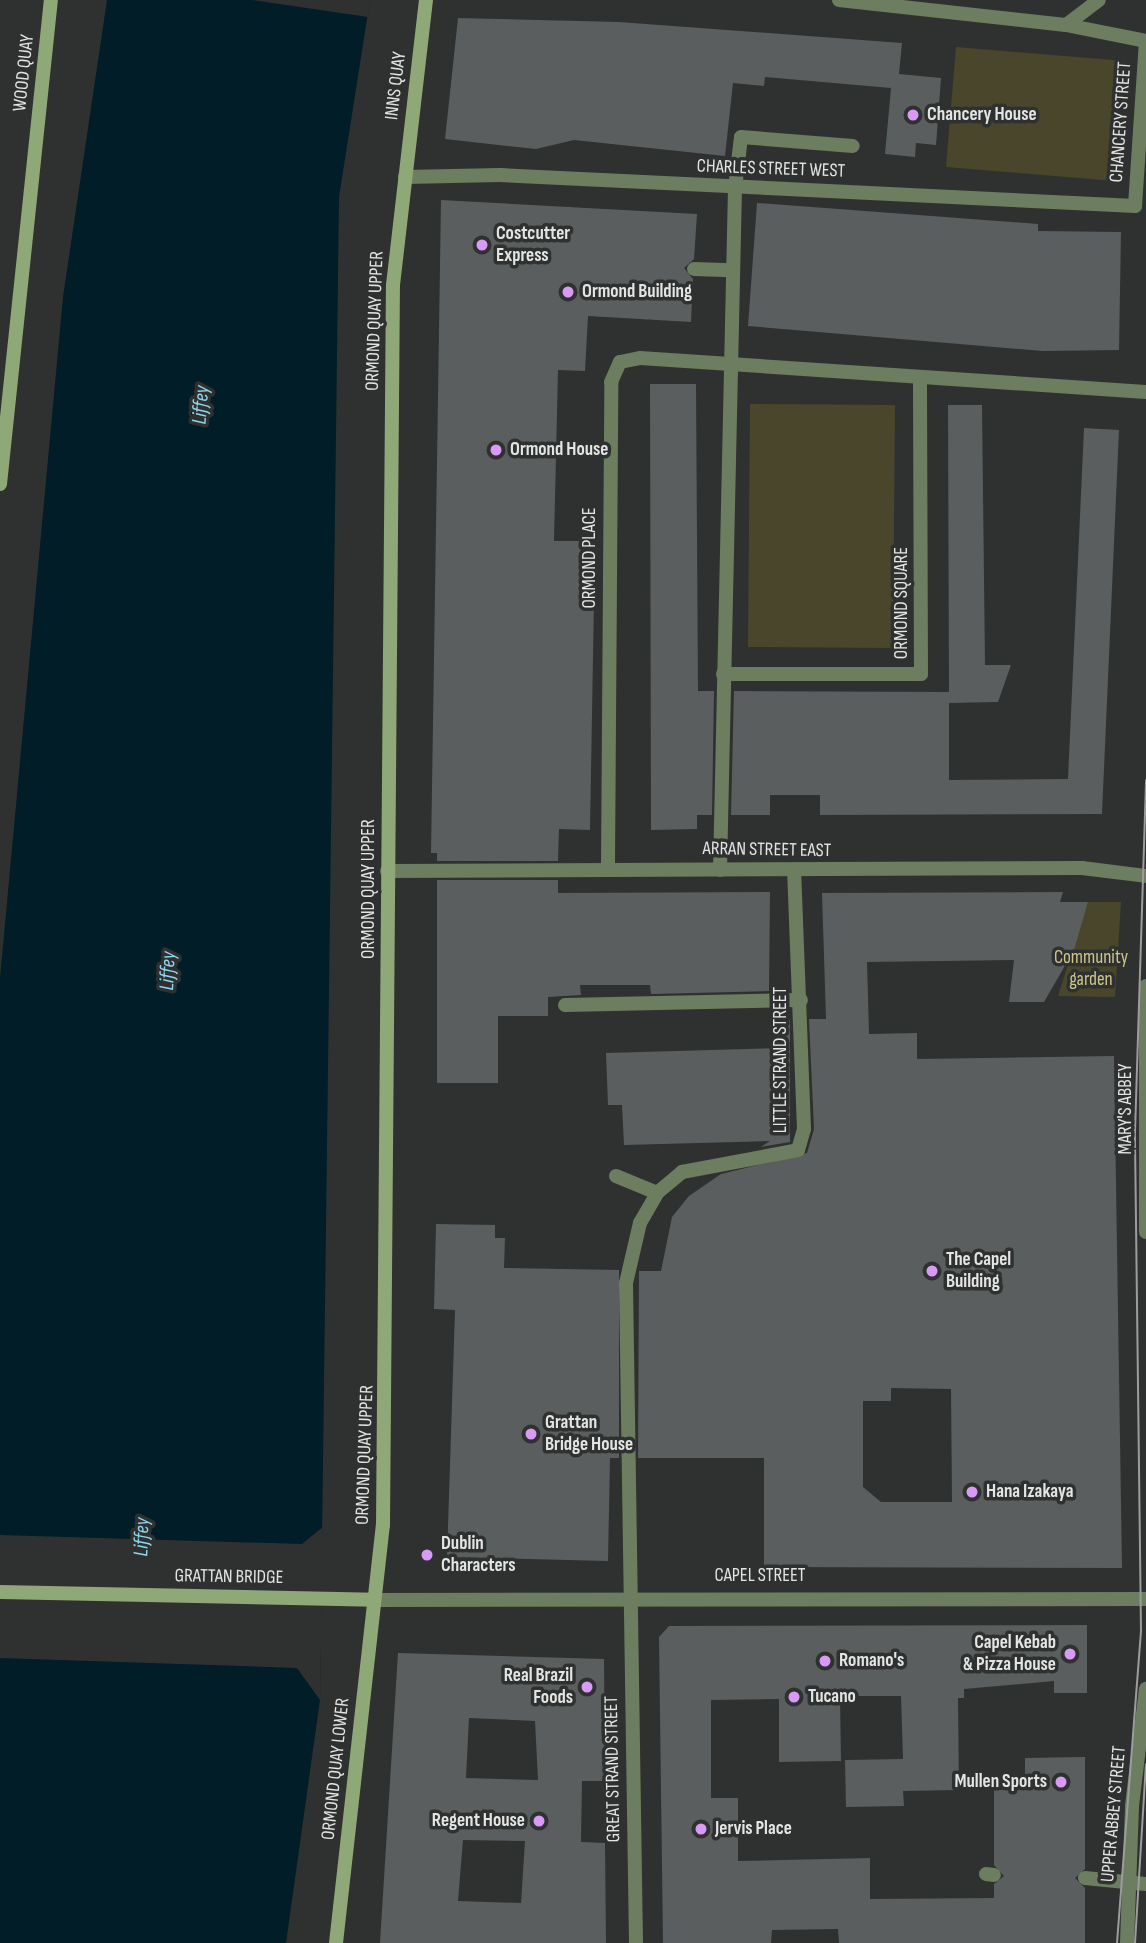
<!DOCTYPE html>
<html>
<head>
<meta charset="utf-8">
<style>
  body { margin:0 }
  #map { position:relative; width:1146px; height:1943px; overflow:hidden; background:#2f3130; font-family:"Sofia Sans Condensed",sans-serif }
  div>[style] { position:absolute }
  .green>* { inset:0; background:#4a462b }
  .water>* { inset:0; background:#011d27 }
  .pier>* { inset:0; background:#2f3130 }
  .building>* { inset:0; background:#5a5e5e }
  .lane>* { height:14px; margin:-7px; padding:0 7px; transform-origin:7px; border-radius:7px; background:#6d7d5f }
  .street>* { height:14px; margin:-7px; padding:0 7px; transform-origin:7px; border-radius:7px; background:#6d7d5f }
  .secondary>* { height:14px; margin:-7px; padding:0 7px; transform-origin:7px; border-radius:7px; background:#8fa878 }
  .tram>* { height:2px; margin:-1px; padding:0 1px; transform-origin:1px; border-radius:1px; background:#9b9d9c }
  .dots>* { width:19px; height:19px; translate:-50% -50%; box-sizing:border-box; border:4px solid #2f3130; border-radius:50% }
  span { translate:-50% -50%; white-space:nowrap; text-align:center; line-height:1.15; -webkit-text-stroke:7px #2f3130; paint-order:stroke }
  .street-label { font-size:19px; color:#e3e5e4 }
  .poi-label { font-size:19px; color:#e3e5e4; font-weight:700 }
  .left { translate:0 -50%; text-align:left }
  .right { translate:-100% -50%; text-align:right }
  .park-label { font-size:19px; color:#cfc68a }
  .water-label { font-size:21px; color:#8ed5ee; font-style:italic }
</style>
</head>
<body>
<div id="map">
  <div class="green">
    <i style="clip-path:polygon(956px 47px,1125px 61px,1115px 181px,946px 167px)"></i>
    <i style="clip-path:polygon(750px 404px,895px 405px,893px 648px,748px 647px)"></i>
    <i style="clip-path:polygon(1088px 902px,1121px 902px,1115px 997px,1058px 996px)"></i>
  </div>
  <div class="water">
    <i style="clip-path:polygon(107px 0,370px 0,339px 197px,320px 1700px,286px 1943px,0 1943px,0 978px,63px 297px)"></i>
  </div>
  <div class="pier">
    <i style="clip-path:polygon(252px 0,370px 0,368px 17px)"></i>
    <i style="clip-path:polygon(323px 1527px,320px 1700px,297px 1668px,0 1658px,0 1535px,302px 1544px)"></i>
  </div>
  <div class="building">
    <i style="clip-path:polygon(458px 18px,619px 22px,902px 43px,899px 74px,941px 78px,936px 145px,916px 143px,915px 157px,885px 154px,891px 88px,765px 77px,764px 86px,733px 83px,725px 156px,574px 140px,536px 149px,445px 139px)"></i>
    <i style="clip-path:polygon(441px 200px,697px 214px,694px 259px,684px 268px,693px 279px,691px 322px,588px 316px,585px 371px,558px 370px,554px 541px,595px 541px,590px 830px,559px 829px,558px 861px,437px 861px,437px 853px,431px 853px)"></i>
    <i style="clip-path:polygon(757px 203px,1038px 224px,1038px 231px,1121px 232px,1119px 350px,1043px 351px,748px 326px)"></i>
    <i style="clip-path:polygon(650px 384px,696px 384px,698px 691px,714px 691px,712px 815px,697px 815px,697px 829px,651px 830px)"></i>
    <i style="clip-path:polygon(948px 405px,982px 405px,985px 665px,1011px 665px,998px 702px,949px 703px,949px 780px,1068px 779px,1084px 428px,1119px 430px,1102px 814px,820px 815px,820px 795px,770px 795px,770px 815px,731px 815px,734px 691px,949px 692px)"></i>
    <i style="clip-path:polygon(437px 880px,558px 880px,558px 893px,770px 892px,769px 991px,651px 994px,650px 985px,580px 985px,581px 995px,548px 997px,548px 1016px,498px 1016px,498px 1083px,437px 1083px)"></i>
    <i style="clip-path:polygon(evenodd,1063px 892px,1060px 902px,1088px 902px,1074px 950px,1044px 1002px,1009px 1002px,1014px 960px,867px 962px,869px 1034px,917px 1033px,917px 1059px,1114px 1056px,1122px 1568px,764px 1567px,764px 1458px,638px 1458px,639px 1271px,661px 1271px,672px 1217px,689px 1196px,721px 1174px,807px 1153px,814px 1129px,809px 1019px,826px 1019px,822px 893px,1063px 892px,891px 1388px,951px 1389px,952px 1502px,881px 1502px,863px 1487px,863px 1401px,891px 1401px,891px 1388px)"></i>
    <i style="clip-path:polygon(783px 1020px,790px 1020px,790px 1142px,761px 1147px,770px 1141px,624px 1145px,622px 1105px,608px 1105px,606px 1053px,783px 1048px)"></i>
    <i style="clip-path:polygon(436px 1224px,495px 1225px,495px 1238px,505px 1238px,504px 1268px,619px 1270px,619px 1458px,610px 1458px,608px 1561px,447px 1557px,455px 1310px,434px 1309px)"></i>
    <i style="clip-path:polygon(1087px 1625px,1087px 1693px,1054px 1693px,1054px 1681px,964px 1689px,964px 1698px,958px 1698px,959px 1790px,903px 1791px,904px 1806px,846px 1807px,845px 1760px,903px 1759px,901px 1696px,840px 1696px,841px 1761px,779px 1762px,779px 1699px,711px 1700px,711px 1798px,738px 1798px,738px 1861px,870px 1858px,870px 1899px,994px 1898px,994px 1884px,1004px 1876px,994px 1865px,994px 1790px,1025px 1790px,1025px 1758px,1085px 1757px,1085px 1869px,1075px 1878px,1085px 1888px,1085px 1943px,839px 1943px,838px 1929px,772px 1930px,771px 1943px,663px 1943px,659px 1637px,669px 1626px)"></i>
    <i style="clip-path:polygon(evenodd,398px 1653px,604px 1659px,605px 1781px,582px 1781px,581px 1842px,605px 1843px,606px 1943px,380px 1943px,398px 1653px,469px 1718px,535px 1721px,538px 1780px,466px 1778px,469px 1718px,398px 1653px,463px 1840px,525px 1841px,521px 1903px,458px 1901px,463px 1840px)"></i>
  </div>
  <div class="lane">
    <i style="left:735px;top:188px;width:51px;rotate:-83.3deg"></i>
    <i style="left:741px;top:137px;width:112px;rotate:4.6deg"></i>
    <i style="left:694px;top:269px;width:36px;rotate:2deg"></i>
    <i style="left:565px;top:1005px;width:236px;rotate:-1.2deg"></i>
    <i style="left:616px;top:1176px;width:44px;rotate:22.5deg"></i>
    <i style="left:986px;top:1874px;width:8px;rotate:7deg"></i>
    <i style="left:1085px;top:1878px;width:61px;rotate:5.6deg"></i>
  </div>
  <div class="street">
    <i style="left:839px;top:0;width:228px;rotate:6.3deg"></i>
    <i style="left:1066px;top:25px;width:41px;rotate:-37.1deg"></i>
    <i style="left:1066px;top:25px;width:82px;rotate:11.3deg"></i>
    <i style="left:405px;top:177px;width:95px;rotate:-1.2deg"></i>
    <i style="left:500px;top:175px;width:636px;rotate:2.79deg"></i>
    <i style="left:1135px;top:206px;width:165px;rotate:-86.2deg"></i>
    <i style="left:723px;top:674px;width:198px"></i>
    <i style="left:921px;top:674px;width:297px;rotate:-90.2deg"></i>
    <i style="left:608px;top:865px;width:483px;rotate:-89.6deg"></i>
    <i style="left:611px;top:382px;width:22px;rotate:-66deg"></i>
    <i style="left:620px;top:362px;width:20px;rotate:-11deg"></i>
    <i style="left:640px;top:358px;width:507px;rotate:3.84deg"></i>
    <i style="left:720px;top:870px;width:682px;rotate:-88.74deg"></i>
    <i style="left:387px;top:871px;width:695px;rotate:-0.25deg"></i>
    <i style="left:1082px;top:868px;width:64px;rotate:7.1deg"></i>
    <i style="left:1146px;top:986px;width:246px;rotate:90deg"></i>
    <i style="left:374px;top:1600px;width:772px;rotate:-0.07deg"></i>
    <i style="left:636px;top:1943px;width:660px;rotate:-90.87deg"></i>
    <i style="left:626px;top:1283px;width:62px;rotate:-76.9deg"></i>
    <i style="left:640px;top:1223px;width:34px;rotate:-60deg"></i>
    <i style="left:657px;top:1193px;width:33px;rotate:-40deg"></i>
    <i style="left:682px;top:1172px;width:118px;rotate:-10.7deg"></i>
    <i style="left:798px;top:1150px;width:22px;rotate:-74deg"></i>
    <i style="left:804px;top:1129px;width:258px;rotate:-92.2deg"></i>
    <i style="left:1127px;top:1943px;width:137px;rotate:-87.9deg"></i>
    <i style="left:1132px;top:1806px;width:118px;rotate:-83.2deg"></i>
  </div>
  <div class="secondary">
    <i style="left:0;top:484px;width:487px;rotate:-84deg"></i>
    <i style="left:0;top:1592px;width:374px;rotate:1.2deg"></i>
    <i style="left:336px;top:1943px;width:421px;rotate:-83.6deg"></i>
    <i style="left:383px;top:1525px;width:1240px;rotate:-89.54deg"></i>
    <i style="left:393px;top:285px;width:287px;rotate:-83.4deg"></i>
  </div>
  <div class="tram">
    <i style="left:1117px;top:1943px;width:313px;rotate:-85.6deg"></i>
    <i style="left:1141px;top:1631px;width:499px;rotate:-90.7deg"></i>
    <i style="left:1135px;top:1132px;width:352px;rotate:-88.2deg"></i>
    <i style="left:1135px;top:1943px;width:179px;rotate:-86.5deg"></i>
  </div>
  <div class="dots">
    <i style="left:913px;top:115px;background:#d99af7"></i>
    <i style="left:482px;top:245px;background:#d99af7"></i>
    <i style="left:568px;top:292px;background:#d99af7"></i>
    <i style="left:496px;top:450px;background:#d99af7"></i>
    <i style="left:932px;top:1271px;background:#d99af7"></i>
    <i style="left:531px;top:1434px;background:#d99af7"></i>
    <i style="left:972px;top:1492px;background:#d99af7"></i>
    <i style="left:427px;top:1555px;background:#d99af7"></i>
    <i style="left:1070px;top:1654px;background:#d99af7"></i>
    <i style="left:825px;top:1661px;background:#d99af7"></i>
    <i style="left:587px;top:1687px;background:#d99af7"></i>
    <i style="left:794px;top:1697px;background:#d99af7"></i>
    <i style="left:1061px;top:1782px;background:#d99af7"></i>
    <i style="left:539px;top:1821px;background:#d99af7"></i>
    <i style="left:701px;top:1829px;background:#d99af7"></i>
  </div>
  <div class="street-label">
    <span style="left:24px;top:73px;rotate:-84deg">WOOD QUAY</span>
    <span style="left:396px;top:86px;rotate:-83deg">INNS QUAY</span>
    <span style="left:1121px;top:122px;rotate:-86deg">CHANCERY STREET</span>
    <span style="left:771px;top:169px;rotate:2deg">CHARLES STREET WEST</span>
    <span style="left:375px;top:321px;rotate:-88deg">ORMOND QUAY UPPER</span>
    <span style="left:590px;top:558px;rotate:-90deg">ORMOND PLACE</span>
    <span style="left:902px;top:603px;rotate:-90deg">ORMOND SQUARE</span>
    <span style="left:767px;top:850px;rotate:1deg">ARRAN STREET EAST</span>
    <span style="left:369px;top:889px;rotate:-90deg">ORMOND QUAY UPPER</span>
    <span style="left:781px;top:1060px;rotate:-90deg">LITTLE STRAND STREET</span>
    <span style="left:1126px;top:1109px;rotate:-90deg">MARY'S ABBEY</span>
    <span style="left:365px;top:1455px;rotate:-88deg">ORMOND QUAY UPPER</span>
    <span style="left:760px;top:1576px">CAPEL STREET</span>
    <span style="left:229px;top:1577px;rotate:1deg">GRATTAN BRIDGE</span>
    <span style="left:336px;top:1769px;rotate:-84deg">ORMOND QUAY LOWER</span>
    <span style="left:613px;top:1769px;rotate:-91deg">GREAT STRAND STREET</span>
    <span style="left:1114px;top:1814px;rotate:-85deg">UPPER ABBEY STREET</span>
  </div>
  <div class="poi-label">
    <span class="left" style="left:927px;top:115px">Chancery House</span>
    <span class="left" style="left:496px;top:245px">Costcutter<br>Express</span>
    <span class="left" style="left:582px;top:292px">Ormond Building</span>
    <span class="left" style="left:510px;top:450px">Ormond House</span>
    <span class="left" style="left:946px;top:1271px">The Capel<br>Building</span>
    <span class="left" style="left:545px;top:1434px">Grattan<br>Bridge House</span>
    <span class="left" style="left:986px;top:1492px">Hana Izakaya</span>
    <span class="left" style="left:441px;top:1555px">Dublin<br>Characters</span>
    <span class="right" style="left:1056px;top:1654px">Capel Kebab<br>&amp; Pizza House</span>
    <span class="left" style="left:839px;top:1661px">Romano's</span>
    <span class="right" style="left:573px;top:1687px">Real Brazil<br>Foods</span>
    <span class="left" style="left:808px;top:1697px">Tucano</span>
    <span class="right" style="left:1047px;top:1782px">Mullen Sports</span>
    <span class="right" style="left:525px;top:1821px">Regent House</span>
    <span class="left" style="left:715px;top:1829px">Jervis Place</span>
  </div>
  <div class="park-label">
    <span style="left:1091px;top:969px">Community<br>garden</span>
  </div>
  <div class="water-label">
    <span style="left:201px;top:405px;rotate:-86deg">Liffey</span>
    <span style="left:168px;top:971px;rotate:-87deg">Liffey</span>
    <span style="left:142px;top:1537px;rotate:-88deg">Liffey</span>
  </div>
</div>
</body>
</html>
